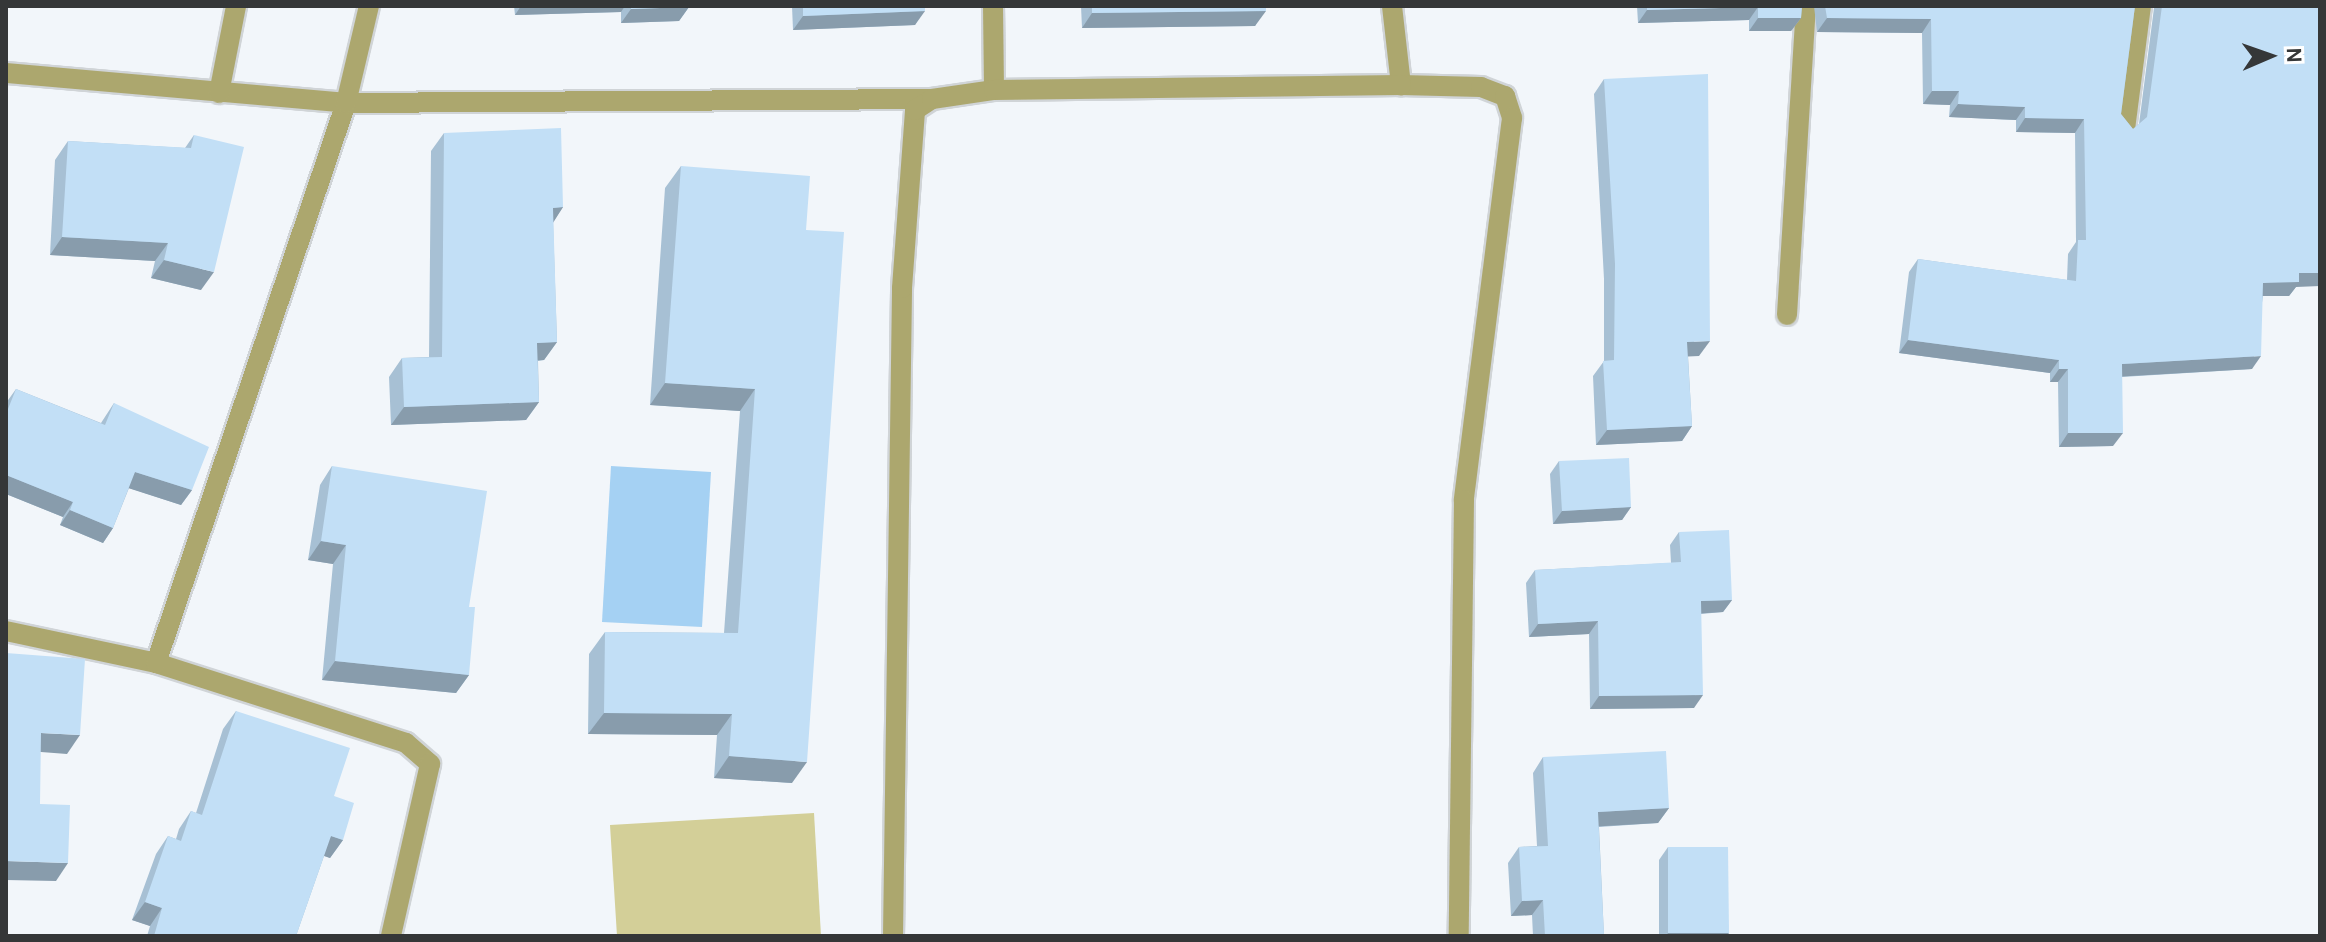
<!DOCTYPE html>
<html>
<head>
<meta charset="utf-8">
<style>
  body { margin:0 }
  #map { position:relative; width:2326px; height:942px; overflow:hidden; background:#f2f6fa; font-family:Karla,sans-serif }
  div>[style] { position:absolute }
  .green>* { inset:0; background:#d3cf98 }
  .water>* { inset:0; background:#a5d1f3 }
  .roads { filter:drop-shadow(2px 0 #d0d4d7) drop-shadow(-2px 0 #d0d4d7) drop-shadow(0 2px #d0d4d7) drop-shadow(0 -2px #d0d4d7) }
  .street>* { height:20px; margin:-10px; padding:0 10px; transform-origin:10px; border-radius:10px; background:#aca76e }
  .wall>* { inset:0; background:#a7c0d4 }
  .shaded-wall>* { inset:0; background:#889cac }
  .building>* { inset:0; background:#c2dff6 }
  span { translate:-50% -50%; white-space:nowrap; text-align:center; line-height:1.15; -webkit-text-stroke:7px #fff; paint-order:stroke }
  .frame { position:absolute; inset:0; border:8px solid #353738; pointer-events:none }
  .north { position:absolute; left:2230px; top:16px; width:80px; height:80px; -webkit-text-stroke:6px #fff; paint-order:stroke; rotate:88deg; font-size:22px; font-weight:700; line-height:32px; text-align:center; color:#353738 }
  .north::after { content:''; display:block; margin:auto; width:28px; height:36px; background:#353738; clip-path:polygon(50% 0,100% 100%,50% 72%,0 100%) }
</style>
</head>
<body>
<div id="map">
  <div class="green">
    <i style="clip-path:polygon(814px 813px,821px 936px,617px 936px,610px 825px)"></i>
  </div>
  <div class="water">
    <i style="clip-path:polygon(611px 466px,711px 472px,702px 627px,602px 622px)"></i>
  </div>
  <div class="roads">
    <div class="street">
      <i style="left:993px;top:6px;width:84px;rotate:89.3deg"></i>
      <i style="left:1392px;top:6px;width:80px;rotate:83.5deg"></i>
      <i style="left:1401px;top:85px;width:80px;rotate:1.4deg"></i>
      <i style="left:1481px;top:87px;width:26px;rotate:21deg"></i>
      <i style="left:1505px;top:96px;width:23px;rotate:72deg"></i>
      <i style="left:1512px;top:118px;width:385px;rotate:97.2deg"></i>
      <i style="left:1464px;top:500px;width:436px;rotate:90.7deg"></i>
      <i style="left:6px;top:73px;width:341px;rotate:5deg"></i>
      <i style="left:346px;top:103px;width:586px;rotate:-0.39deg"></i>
      <i style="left:219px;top:93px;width:89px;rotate:-78.9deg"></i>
      <i style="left:2125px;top:129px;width:124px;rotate:-82.6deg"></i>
      <i style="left:1787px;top:315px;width:310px;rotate:-86.5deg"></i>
      <i style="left:6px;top:631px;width:153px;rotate:12deg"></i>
      <i style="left:156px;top:663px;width:262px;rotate:17.7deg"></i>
      <i style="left:406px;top:743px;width:32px;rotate:41deg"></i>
      <i style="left:430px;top:764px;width:176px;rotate:102.8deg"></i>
      <i style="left:156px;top:663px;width:591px;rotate:-71.26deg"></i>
      <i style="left:346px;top:103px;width:100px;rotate:-76.7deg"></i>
      <i style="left:893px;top:936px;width:648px;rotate:-89.2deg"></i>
      <i style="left:902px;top:288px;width:178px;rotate:-85.8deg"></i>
      <i style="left:915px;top:110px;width:20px;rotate:-33deg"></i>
      <i style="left:932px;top:99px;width:63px;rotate:-8.3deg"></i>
      <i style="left:994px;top:90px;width:407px;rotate:-0.7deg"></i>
    </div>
  </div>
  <div class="wall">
    <i style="clip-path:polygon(514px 6px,689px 6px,689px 7px,679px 21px,621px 23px,621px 12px,515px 15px)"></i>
    <i style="clip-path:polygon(792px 6px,925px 6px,915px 25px,793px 30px)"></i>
    <i style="clip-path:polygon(1081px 6px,1266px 6px,1255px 26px,1082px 28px)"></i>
    <i style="clip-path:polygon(1637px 6px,1802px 6px,1801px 18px,1791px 31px,1749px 31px,1749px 20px,1638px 23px)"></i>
    <i style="clip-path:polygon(1814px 6px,2135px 6px,2121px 114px,2133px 129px,2139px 124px,2154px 8px,2153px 6px,2320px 6px,2296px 287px,2289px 296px,2263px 296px,2252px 369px,2122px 377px,2113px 446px,2059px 447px,2058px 382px,2050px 382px,2050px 373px,1899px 353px,1909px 272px,1918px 259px,2067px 280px,2068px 254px,2076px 242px,2075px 133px,2016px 132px,2016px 120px,1949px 117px,1950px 105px,1923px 104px,1922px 33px,1817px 32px)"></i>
    <i style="clip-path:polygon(1604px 79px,1699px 356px,1688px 356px,1692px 426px,1682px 441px,1596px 445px,1593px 376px,1604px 361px,1604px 279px,1594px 94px)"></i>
    <i style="clip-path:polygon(444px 133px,563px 207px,553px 222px,557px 342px,544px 360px,538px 361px,539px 402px,526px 420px,391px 425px,389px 377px,402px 358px,429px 357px,431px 151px)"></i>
    <i style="clip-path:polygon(194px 135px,201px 290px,151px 278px,155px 261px,50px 255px,55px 160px,68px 141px,185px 148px)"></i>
    <i style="clip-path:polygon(681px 166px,806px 230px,792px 783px,714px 778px,717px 735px,588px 734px,589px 654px,605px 632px,724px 633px,740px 411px,650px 405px,665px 188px)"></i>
    <i style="clip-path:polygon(16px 389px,101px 423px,114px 403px,192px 490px,181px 505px,129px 488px,113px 528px,103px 543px,60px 525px,63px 517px,6px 494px,6px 403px)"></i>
    <i style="clip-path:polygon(1559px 461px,1631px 507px,1622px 520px,1553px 524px,1550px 474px)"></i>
    <i style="clip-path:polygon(332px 466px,469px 607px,469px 675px,456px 693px,322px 680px,333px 564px,308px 560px,320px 485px)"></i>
    <i style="clip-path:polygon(1679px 532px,1732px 600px,1723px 612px,1701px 614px,1694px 708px,1590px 709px,1589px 634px,1529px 637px,1526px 583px,1535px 570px,1671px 563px,1670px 545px)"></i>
    <i style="clip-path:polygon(236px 711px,334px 796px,343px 840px,330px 858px,324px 856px,296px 936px,147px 936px,150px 926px,132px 920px,156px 854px,168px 836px,176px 839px,179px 829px,191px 811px,196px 813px,223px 729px)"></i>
    <i style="clip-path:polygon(1543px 757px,1669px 808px,1658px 823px,1599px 827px,1604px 936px,1533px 936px,1532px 915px,1511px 916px,1508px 863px,1519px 847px,1537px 846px,1533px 773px)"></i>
    <i style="clip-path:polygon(1668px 847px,1727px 936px,1659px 936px,1659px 860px)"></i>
  </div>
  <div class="shaded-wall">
    <i style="clip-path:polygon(521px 6px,625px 6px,621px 12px,515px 15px)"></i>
    <i style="clip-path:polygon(1454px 6px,1541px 6px,1453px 7px)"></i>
    <i style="clip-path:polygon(689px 7px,679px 21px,621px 23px,631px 9px)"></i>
    <i style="clip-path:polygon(1758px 7px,1749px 20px,1638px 23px,1647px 10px)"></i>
    <i style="clip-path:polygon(925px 11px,915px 25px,793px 30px,803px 16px)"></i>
    <i style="clip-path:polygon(1266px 11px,1255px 26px,1082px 28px,1092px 13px)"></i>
    <i style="clip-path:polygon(1758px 18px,1801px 18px,1791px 31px,1749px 31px)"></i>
    <i style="clip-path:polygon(1827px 18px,1931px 19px,1922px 33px,1817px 32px)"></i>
    <i style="clip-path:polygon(1932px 91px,1959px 91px,1950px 105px,1923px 104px)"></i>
    <i style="clip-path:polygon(1958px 104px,2025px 107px,2016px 120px,1949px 117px)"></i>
    <i style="clip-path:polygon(2025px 118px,2084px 119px,2075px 133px,2016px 132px)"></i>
    <i style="clip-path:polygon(563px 207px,551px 226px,553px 208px)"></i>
    <i style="clip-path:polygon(62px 237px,168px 243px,155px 261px,50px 255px)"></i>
    <i style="clip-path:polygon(164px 260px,214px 272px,201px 290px,151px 278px)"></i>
    <i style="clip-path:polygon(2299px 273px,2320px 273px,2320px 286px,2296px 287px,2289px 296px,2254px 296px,2263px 283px)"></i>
    <i style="clip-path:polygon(1908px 340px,2059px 360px,2050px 373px,1899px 353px)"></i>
    <i style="clip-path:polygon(1710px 341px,1699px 356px,1677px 357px,1687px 342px)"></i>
    <i style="clip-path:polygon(557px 342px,544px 360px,524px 361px,537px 343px)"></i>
    <i style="clip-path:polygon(2261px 356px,2252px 369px,2113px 377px,2122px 364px)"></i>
    <i style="clip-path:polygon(2059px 369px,2068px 369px,2058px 382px,2050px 382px)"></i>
    <i style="clip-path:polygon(665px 383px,755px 389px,740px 411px,650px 405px)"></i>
    <i style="clip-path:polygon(539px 402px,526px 420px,391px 425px,404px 407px)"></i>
    <i style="clip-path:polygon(1692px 426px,1682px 441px,1596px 445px,1607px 430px)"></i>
    <i style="clip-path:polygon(2068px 433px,2123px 433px,2113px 446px,2059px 447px)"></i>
    <i style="clip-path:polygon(135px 472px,192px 490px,181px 505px,125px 487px)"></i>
    <i style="clip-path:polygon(6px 475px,73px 502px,63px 517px,6px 494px)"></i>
    <i style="clip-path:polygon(1631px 507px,1622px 520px,1553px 524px,1562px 511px)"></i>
    <i style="clip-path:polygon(70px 510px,113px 528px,103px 543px,60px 525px)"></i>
    <i style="clip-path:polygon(321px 541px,346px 545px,333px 564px,308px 560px)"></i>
    <i style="clip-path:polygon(1732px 600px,1723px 612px,1692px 614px,1701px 601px)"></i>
    <i style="clip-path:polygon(1598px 621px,1589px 634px,1529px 637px,1538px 624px)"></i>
    <i style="clip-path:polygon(335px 661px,469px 675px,456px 693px,322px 680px)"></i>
    <i style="clip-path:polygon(1703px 695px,1694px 708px,1590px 709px,1599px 696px)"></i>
    <i style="clip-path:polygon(604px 713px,732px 714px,717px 735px,588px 734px)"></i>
    <i style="clip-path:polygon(41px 733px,80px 735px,67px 754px,28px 751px)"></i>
    <i style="clip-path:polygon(729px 756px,807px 762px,792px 783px,714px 778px)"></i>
    <i style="clip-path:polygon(1669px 808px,1658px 823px,1587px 827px,1598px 812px)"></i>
    <i style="clip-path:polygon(331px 836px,343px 840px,330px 858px,319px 854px)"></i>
    <i style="clip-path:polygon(6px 861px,68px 863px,56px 881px,6px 880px)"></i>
    <i style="clip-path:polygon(1543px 900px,1532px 915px,1511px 916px,1522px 901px)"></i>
    <i style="clip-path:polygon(145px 902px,162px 908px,150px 926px,132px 920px)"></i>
    <i style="clip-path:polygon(1668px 933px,1729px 933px,1727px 936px,1666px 936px)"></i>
  </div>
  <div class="building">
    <i style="clip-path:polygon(631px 6px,689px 6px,689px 7px,631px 9px)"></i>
    <i style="clip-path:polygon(803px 6px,925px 6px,925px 11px,803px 16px)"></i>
    <i style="clip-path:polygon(1092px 6px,1266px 6px,1266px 11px,1092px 13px)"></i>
    <i style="clip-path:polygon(1647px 6px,1802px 6px,1801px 18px,1758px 18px,1758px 7px,1647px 10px)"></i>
    <i style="clip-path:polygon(1825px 6px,2135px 6px,2121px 114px,2133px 129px,2147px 117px,2162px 6px,2320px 6px,2320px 273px,2299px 273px,2299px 282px,2263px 283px,2261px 356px,2122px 364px,2123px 433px,2068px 433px,2068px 369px,2059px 369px,2059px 360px,1908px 340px,1918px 259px,2076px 281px,2078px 240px,2086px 240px,2084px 119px,2025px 118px,2025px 107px,1958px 104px,1959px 91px,1932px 91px,1931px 19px,1827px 18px)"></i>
    <i style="clip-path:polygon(1708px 74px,1710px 341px,1687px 342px,1692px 426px,1607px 430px,1603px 361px,1614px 360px,1615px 264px,1604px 79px)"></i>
    <i style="clip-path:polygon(561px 128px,563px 207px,553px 208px,557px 342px,537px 343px,539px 402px,404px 407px,402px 358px,442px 357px,444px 133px)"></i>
    <i style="clip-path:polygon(194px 135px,244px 147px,214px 272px,164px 260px,168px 243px,62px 237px,68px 141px,191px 148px)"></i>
    <i style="clip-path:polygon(681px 166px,810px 176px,806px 230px,844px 232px,807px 762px,729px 756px,732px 714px,604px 713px,605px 632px,738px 633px,755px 389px,665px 383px)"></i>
    <i style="clip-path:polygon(16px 389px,105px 425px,114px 403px,209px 447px,192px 490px,135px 472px,113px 528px,70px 510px,73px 502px,6px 475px,6px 414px)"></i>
    <i style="clip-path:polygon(1629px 458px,1631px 507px,1562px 511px,1559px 461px)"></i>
    <i style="clip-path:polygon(332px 466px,487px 491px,469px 607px,475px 607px,469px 675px,335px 661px,346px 545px,321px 541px)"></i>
    <i style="clip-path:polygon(1729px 530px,1732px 600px,1701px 601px,1703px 695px,1599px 696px,1598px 621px,1538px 624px,1535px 570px,1681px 562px,1679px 532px)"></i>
    <i style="clip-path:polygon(6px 653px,85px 659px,80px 735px,41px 733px,40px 804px,70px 805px,68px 863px,6px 861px)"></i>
    <i style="clip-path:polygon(236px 711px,350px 748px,334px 796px,354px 803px,343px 840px,331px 836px,296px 936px,154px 936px,162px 908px,145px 902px,168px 836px,181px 841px,191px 811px,202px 815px)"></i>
    <i style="clip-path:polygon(1666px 751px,1669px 808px,1598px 812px,1604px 936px,1545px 936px,1543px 900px,1522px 901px,1519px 847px,1548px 846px,1543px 757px)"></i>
    <i style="clip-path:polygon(1668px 847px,1728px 847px,1729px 933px,1668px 933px)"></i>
  </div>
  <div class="frame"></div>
  <div class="north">N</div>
</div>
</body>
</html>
